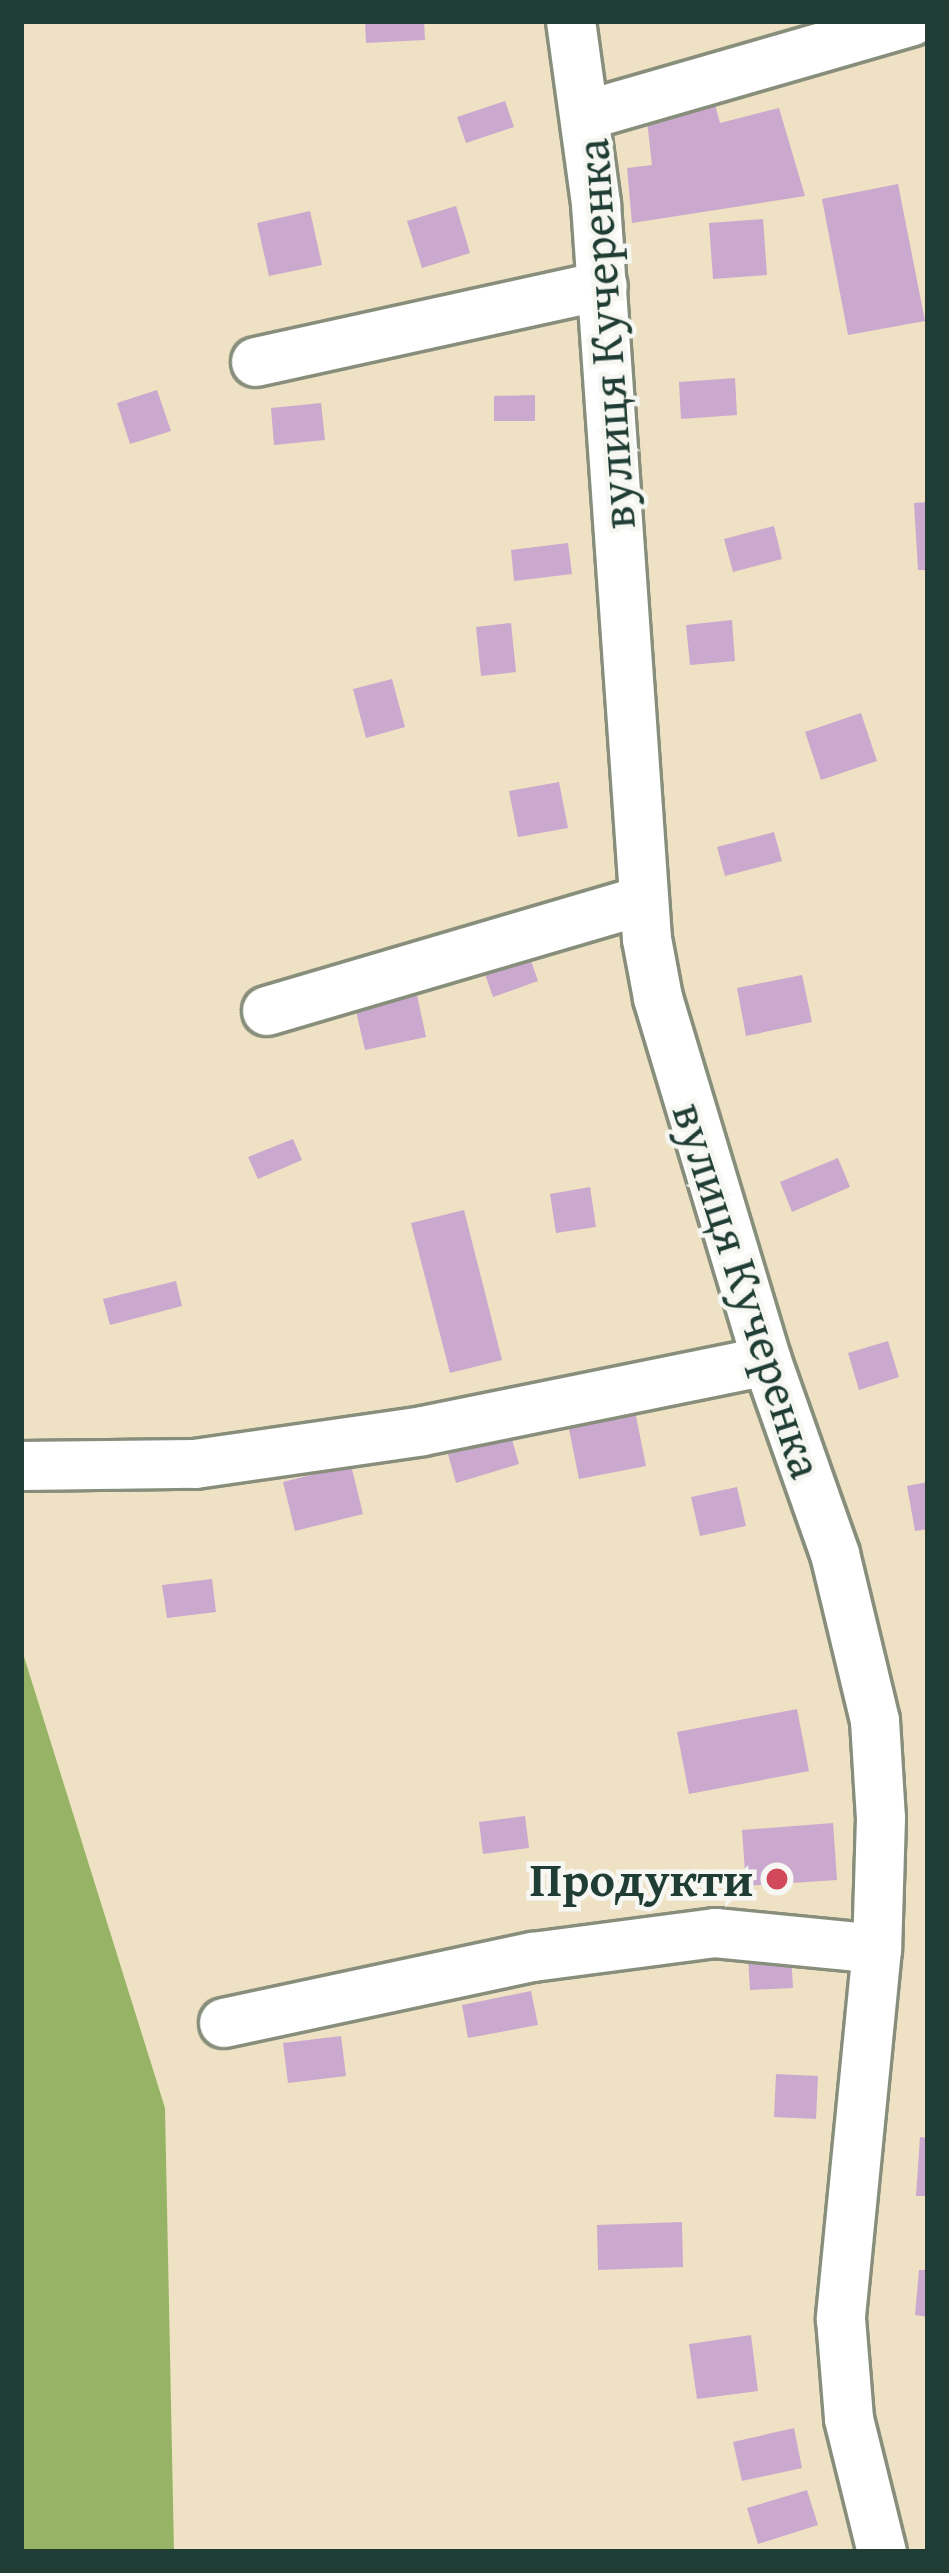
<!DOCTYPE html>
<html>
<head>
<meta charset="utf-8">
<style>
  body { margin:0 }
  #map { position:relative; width:949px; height:2573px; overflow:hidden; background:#efe1c3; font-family:"Gentium Book Plus",serif }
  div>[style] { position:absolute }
  .forest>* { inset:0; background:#97b466 }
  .building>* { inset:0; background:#cba9ce }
  .roads { filter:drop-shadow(3px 0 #878f7c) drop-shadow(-3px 0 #878f7c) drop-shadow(0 3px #878f7c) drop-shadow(0 -3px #878f7c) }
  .minor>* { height:48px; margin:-24px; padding:0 24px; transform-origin:24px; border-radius:24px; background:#fff }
  .dots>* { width:33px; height:33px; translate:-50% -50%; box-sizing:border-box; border:6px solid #f6f6f2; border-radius:50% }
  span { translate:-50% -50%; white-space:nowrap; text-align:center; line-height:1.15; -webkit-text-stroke:9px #f6f6f2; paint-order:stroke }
  .street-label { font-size:48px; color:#1f3d34 }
  .poi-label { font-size:48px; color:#1f3d34; font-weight:700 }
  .right { translate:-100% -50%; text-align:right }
  .frame { position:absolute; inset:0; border:24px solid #1f3d34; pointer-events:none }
</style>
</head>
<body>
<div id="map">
  <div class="forest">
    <i style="clip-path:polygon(21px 1647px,165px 2108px,174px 2552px,21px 2552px)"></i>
  </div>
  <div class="building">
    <i style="clip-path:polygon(365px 21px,424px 21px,425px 40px,366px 43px)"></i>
    <i style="clip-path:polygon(713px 97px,720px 123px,779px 108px,805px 196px,632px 223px,627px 168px,652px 165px,646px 112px)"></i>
    <i style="clip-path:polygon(505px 101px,514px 127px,466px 143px,457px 117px)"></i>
    <i style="clip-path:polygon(898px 184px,925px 321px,848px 335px,822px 199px)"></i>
    <i style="clip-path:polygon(456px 206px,470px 253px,422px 268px,407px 221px)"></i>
    <i style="clip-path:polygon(310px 211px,322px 265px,269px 276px,257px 223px)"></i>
    <i style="clip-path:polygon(763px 219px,767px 275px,713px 279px,709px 223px)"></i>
    <i style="clip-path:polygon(735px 378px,737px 415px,681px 419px,679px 382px)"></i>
    <i style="clip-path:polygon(157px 390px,171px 431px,130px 444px,117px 403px)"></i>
    <i style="clip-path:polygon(535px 395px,535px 421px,494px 421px,494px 396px)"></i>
    <i style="clip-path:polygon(321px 403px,325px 440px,274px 445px,271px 408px)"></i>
    <i style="clip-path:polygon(928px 502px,928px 570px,918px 570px,914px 503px)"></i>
    <i style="clip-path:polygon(774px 526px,782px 559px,733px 572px,724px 539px)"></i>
    <i style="clip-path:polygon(568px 543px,572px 574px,514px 581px,511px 550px)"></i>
    <i style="clip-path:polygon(732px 620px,735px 661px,690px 665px,686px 625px)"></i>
    <i style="clip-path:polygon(511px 623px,516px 672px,481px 676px,476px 627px)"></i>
    <i style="clip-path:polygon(392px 679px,405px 727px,366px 738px,353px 689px)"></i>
    <i style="clip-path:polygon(861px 713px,877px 761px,821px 780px,805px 732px)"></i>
    <i style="clip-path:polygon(559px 782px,568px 828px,518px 837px,509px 791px)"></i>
    <i style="clip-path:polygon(774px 832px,782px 861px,725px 876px,717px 847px)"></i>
    <i style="clip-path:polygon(530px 958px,538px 981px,493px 997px,485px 974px)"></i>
    <i style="clip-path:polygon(802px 975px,812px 1022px,746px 1036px,737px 988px)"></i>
    <i style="clip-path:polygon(416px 990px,426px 1037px,365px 1050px,354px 1003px)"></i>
    <i style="clip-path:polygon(293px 1139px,302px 1160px,258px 1179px,248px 1157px)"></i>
    <i style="clip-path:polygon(838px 1158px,850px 1187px,792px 1212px,780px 1182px)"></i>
    <i style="clip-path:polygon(590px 1187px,596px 1227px,556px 1233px,550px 1194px)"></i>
    <i style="clip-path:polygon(464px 1210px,502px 1360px,450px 1373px,411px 1223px)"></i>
    <i style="clip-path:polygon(176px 1281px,182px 1306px,110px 1325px,103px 1299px)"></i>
    <i style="clip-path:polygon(888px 1341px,899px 1377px,859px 1390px,848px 1353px)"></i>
    <i style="clip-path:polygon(635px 1411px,646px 1466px,579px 1479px,568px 1424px)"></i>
    <i style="clip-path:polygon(509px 1429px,519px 1464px,456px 1483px,446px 1447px)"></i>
    <i style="clip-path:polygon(351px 1465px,363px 1514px,295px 1531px,283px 1482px)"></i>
    <i style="clip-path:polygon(928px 1482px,928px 1529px,915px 1531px,907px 1486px)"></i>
    <i style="clip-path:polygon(737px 1487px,746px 1526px,700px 1536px,691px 1497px)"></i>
    <i style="clip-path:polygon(212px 1579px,216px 1612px,167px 1618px,162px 1585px)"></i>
    <i style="clip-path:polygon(797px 1709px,809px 1771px,689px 1794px,677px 1732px)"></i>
    <i style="clip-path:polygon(525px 1816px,529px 1848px,483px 1854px,479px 1822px)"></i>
    <i style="clip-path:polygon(833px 1823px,837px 1880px,746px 1886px,742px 1830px)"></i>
    <i style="clip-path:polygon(791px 1954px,793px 1988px,750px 1990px,748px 1957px)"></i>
    <i style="clip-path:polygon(531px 1991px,538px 2025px,468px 2038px,462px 2005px)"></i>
    <i style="clip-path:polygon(341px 2036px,346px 2076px,288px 2083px,283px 2043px)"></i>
    <i style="clip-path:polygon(776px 2074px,818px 2076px,816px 2119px,774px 2117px)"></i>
    <i style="clip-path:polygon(920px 2137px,928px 2138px,928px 2196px,916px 2196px)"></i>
    <i style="clip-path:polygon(682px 2222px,683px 2267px,598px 2270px,597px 2225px)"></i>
    <i style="clip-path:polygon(919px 2270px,928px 2270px,928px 2317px,915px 2315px)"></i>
    <i style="clip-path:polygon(751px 2335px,758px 2391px,697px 2399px,689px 2344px)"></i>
    <i style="clip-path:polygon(794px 2428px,802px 2468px,742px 2481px,733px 2442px)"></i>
    <i style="clip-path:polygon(807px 2490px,818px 2525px,758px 2544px,747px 2508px)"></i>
  </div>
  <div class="roads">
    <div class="minor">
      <i style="left:571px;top:21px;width:185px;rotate:82.2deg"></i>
      <i style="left:596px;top:204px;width:737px;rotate:86.03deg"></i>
      <i style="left:647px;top:939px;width:60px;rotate:79.4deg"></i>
      <i style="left:658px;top:998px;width:379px;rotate:73.3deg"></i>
      <i style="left:767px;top:1361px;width:205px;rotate:70.6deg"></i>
      <i style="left:835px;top:1554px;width:172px;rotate:76.5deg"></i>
      <i style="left:875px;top:1721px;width:97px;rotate:86.5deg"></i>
      <i style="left:881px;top:1818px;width:131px;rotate:91.7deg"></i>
      <i style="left:877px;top:1949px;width:372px;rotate:95.6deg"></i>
      <i style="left:841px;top:2319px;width:100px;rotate:85.4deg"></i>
      <i style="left:849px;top:2419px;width:137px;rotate:76.1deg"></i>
      <i style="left:587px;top:115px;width:338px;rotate:-16.1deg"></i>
      <i style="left:256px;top:362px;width:355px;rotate:-12.4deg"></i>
      <i style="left:267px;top:1011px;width:390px;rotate:-16.4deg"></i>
      <i style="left:21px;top:1466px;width:174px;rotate:-0.7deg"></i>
      <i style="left:195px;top:1464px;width:230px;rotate:-8.2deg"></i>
      <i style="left:423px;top:1431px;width:351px;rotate:-11.5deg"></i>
      <i style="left:224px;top:2023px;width:316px;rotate:-12.1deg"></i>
      <i style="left:533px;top:1957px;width:184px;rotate:-7.5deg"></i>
      <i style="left:715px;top:1933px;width:163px;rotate:5.6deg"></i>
    </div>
  </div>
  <div class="dots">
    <i style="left:777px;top:1879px;background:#d1495b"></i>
  </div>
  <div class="street-label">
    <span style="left:604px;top:334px;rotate:-94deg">вулиця Кучеренка</span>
    <span style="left:749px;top:1290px;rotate:72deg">вулиця Кучеренка</span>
  </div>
  <div class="poi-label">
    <span class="right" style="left:753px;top:1879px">Продукти</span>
  </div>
  <div class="frame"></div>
</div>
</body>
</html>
